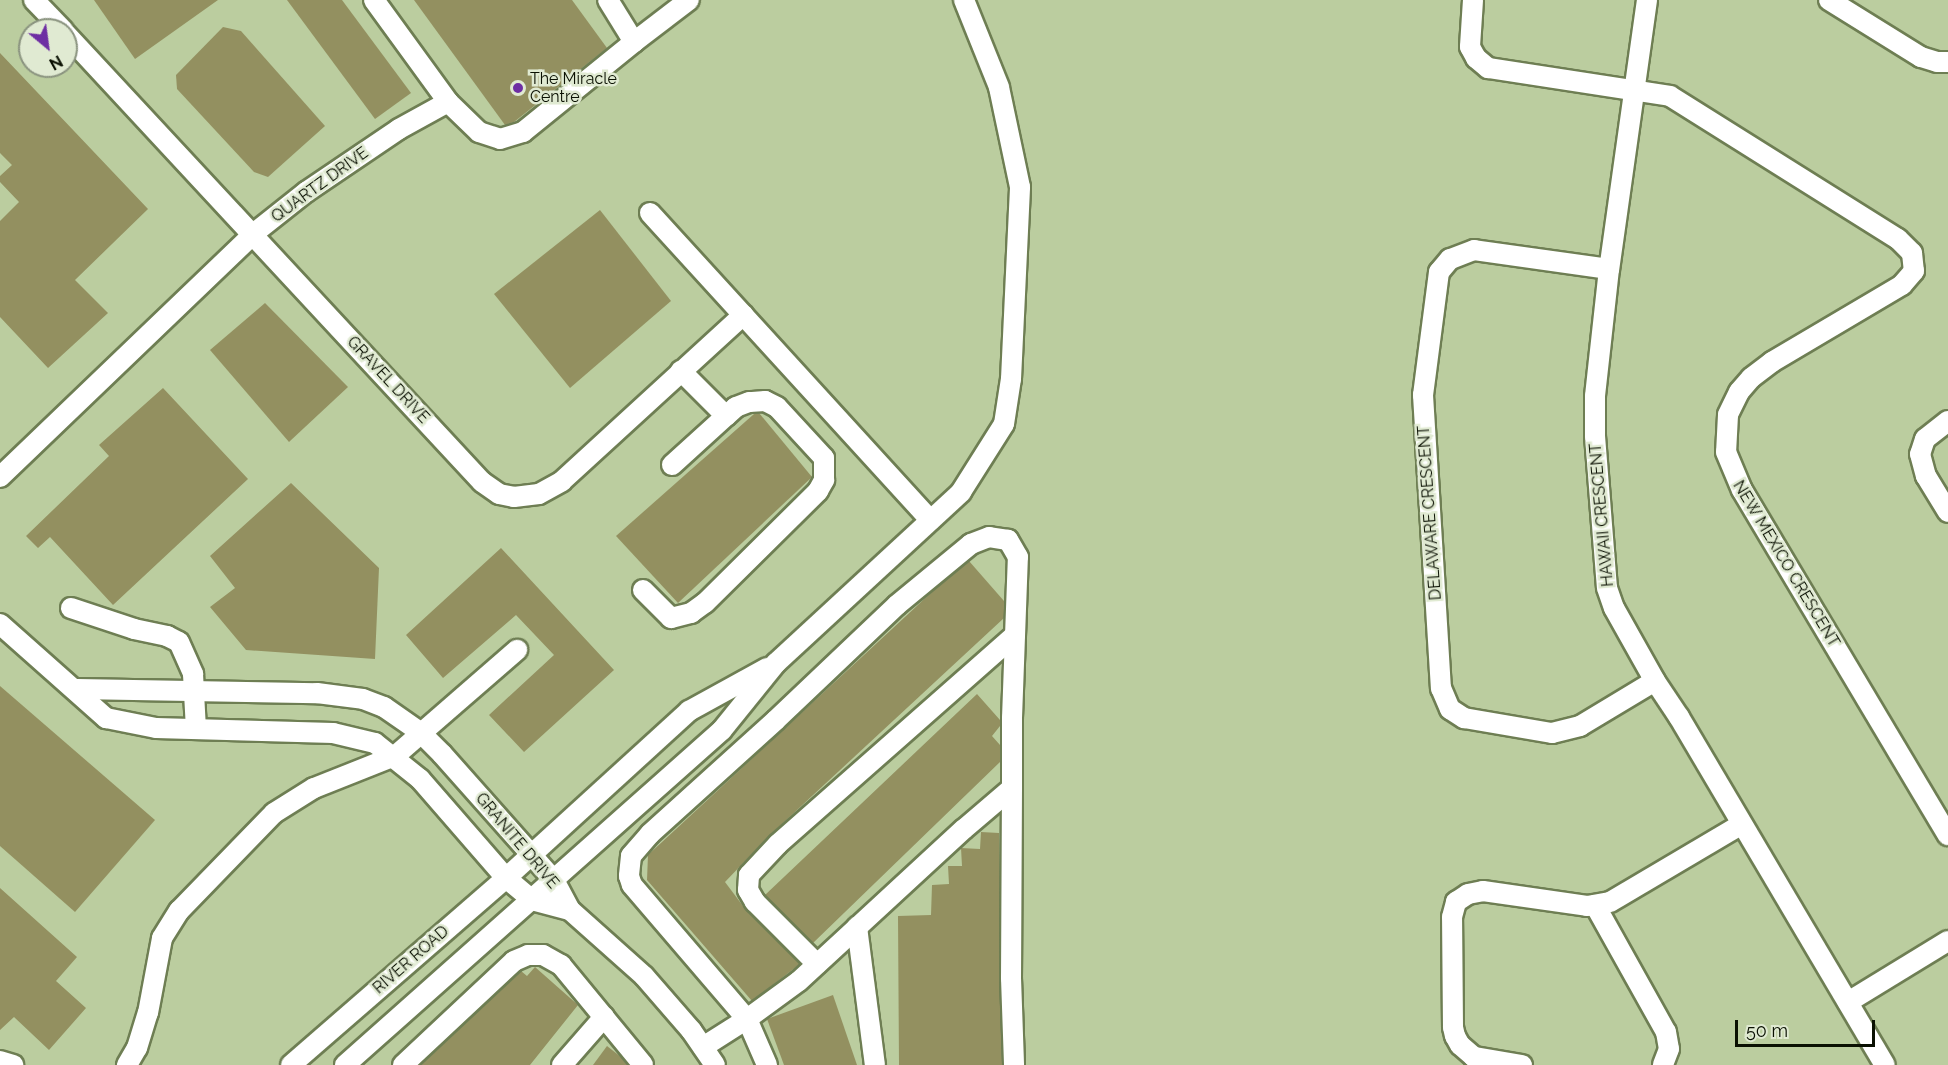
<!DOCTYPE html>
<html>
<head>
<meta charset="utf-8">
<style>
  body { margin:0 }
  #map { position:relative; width:1948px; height:1065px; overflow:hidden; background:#bbcd9f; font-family:Raleway,sans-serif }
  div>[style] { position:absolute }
  .building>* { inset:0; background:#939060 }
  .roads { filter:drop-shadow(2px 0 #6e7e53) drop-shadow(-2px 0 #6e7e53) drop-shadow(0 2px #6e7e53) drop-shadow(0 -2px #6e7e53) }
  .minor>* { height:20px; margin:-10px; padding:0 10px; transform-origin:10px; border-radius:10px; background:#fff }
  .dots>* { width:16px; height:16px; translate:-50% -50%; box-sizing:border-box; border:3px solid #e0ead2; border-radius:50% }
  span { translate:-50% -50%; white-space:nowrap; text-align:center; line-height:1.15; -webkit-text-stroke:5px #e0ead2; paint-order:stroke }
  .poi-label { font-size:16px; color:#0a1002 }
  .left { translate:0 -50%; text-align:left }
  .street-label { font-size:16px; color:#0a1002 }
  .north { position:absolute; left:18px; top:18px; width:60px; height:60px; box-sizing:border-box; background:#e0ead2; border:2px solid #8a937f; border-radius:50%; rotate:151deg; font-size:16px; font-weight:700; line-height:24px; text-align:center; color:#0a1002 }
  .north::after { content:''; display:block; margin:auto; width:21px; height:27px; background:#6e2ea3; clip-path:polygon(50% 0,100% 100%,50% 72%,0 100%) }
  .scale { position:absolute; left:1735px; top:1020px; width:140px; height:27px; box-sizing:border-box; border:3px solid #0a1002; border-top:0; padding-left:8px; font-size:18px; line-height:21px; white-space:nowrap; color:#0a1002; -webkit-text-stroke:4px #e0ead2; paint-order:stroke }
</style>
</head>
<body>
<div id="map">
  <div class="building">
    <i style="clip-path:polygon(94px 0,218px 0,135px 59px)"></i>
    <i style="clip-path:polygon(287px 0,342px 0,411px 93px,375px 119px)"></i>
    <i style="clip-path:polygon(414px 0,572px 0,607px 48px,514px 122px,505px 125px)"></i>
    <i style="clip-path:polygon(223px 27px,241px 31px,325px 126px,268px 177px,254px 172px,177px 89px,176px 75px)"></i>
    <i style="clip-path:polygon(0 53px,148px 209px,75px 280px,108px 313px,48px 368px,0 317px,0 221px,19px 202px,0 182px,0 176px,12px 165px,0 153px)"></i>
    <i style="clip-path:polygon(600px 210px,671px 301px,570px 388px,494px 294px)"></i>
    <i style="clip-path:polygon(265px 303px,348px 387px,289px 442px,210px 350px)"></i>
    <i style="clip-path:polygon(163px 388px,248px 479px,113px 605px,50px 537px,38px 548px,26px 536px,109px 456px,99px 445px)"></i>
    <i style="clip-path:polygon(759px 413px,812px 477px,678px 603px,616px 536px,754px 414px)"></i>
    <i style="clip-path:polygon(291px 483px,379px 568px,375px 659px,246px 650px,210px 607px,235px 588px,210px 556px)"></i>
    <i style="clip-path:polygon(501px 548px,614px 670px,524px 752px,489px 715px,554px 655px,516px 615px,443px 678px,406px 635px)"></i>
    <i style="clip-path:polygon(969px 561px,1004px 601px,1004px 618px,770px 835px,725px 882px,746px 910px,800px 964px,752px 1001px,647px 880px,648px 855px,933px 591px)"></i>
    <i style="clip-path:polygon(0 686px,155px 820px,75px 912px,0 846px)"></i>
    <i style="clip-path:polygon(977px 694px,1000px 720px,1000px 726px,992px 736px,1000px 745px,1000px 762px,813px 943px,765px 895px)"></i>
    <i style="clip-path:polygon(981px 832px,999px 833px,1002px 1065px,899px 1065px,898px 916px,931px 915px,932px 885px,949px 884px,948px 866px,962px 866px,961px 848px,980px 849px)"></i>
    <i style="clip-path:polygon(0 888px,77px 957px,56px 981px,86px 1008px,49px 1050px,14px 1017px,0 1030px)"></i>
    <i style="clip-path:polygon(535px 967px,578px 1005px,530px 1065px,421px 1065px,521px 971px,527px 976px)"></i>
    <i style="clip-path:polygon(833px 995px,857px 1065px,784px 1065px,767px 1019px)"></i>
    <i style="clip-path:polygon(607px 1046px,621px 1057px,627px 1065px,593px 1065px)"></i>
  </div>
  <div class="roads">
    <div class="minor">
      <i style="left:34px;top:0;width:42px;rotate:46deg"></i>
      <i style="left:374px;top:0;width:126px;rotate:54deg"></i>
      <i style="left:1473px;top:0;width:47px;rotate:93.7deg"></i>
      <i style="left:1470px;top:47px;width:13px;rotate:61deg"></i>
      <i style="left:1476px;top:58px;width:16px;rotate:40deg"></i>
      <i style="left:1488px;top:68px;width:184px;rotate:8.7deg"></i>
      <i style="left:1670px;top:96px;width:269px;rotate:32.1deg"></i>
      <i style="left:1898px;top:239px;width:20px;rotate:45deg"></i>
      <i style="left:1912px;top:253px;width:18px;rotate:84deg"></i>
      <i style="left:1914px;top:271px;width:18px;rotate:131deg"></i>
      <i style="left:1902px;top:285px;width:151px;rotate:149.4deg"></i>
      <i style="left:1772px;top:362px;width:26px;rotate:143deg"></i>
      <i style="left:1751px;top:378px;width:18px;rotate:131deg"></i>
      <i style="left:1739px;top:392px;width:25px;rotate:116deg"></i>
      <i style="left:1728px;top:415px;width:37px;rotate:93deg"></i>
      <i style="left:1726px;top:452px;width:41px;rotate:67.2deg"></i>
      <i style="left:1742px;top:490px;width:402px;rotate:59.2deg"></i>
      <i style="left:1647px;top:0;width:272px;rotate:98deg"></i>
      <i style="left:1609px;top:269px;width:128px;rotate:96.3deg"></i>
      <i style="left:1595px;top:396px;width:40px;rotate:90deg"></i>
      <i style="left:1595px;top:436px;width:152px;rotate:85.5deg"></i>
      <i style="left:1607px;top:588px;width:21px;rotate:71deg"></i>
      <i style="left:1614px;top:608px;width:84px;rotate:60.7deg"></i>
      <i style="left:1655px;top:681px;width:43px;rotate:56.3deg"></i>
      <i style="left:1679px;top:717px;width:404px;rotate:59.4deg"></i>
      <i style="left:1829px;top:0;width:108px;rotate:31.8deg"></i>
      <i style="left:1921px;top:57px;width:17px;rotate:17deg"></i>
      <i style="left:1937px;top:62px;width:11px"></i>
      <i style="left:66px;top:34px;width:611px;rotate:47.12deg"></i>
      <i style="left:482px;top:482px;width:21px;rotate:35deg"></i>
      <i style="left:499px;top:494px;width:15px;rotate:11deg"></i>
      <i style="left:514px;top:497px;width:25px;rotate:-7deg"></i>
      <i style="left:539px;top:494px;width:26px;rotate:-29deg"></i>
      <i style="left:562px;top:481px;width:246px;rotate:-42.5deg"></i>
      <i style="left:634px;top:42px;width:69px;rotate:-37.4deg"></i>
      <i style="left:650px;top:213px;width:416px;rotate:47.6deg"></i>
      <i style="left:1609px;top:269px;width:136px;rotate:-172deg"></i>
      <i style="left:1474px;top:250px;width:26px;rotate:159deg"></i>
      <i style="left:1450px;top:259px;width:17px;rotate:130deg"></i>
      <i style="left:1439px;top:272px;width:124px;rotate:97.4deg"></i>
      <i style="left:1423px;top:395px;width:294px;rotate:86.5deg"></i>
      <i style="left:1441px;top:688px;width:23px;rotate:67deg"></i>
      <i style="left:1450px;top:709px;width:17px;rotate:33deg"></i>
      <i style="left:1464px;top:718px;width:89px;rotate:9.7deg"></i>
      <i style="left:1552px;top:733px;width:29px;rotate:-14deg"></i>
      <i style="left:1580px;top:726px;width:87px;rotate:-31deg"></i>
      <i style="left:1948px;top:421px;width:29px;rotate:142deg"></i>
      <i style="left:1925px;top:439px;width:16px;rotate:108deg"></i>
      <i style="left:1920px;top:454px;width:23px;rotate:75deg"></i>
      <i style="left:1926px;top:476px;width:42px;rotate:58.6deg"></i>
      <i style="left:672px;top:465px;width:73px;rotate:-42.2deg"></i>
      <i style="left:0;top:477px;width:351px;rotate:-43.8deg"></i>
      <i style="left:253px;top:234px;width:68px;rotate:-38.4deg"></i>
      <i style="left:306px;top:192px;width:112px;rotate:-34.1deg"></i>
      <i style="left:399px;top:129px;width:56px;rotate:-28.9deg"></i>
      <i style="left:448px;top:102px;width:43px;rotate:44.1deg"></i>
      <i style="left:479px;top:132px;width:22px;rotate:18deg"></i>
      <i style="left:500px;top:139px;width:24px;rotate:-17deg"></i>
      <i style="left:523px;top:132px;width:143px;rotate:-39deg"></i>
      <i style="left:634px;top:42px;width:49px;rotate:-121.8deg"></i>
      <i style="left:643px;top:590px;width:40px;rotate:45deg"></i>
      <i style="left:671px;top:618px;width:21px;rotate:-14deg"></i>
      <i style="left:691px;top:613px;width:17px;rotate:-36deg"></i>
      <i style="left:705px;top:603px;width:159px;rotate:-44.7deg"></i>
      <i style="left:818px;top:491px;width:13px;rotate:-61deg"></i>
      <i style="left:824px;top:480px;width:22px;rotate:-90deg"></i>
      <i style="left:824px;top:458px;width:69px;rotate:-132.7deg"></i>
      <i style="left:777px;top:407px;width:13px;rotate:-153deg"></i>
      <i style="left:765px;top:401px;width:16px;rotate:176deg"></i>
      <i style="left:749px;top:402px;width:14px;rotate:159deg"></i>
      <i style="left:736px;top:407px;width:13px;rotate:138deg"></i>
      <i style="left:726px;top:416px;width:64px;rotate:-135deg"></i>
      <i style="left:71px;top:608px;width:66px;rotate:18.4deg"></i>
      <i style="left:134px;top:629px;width:34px;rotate:12deg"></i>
      <i style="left:167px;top:636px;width:13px;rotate:27deg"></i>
      <i style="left:179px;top:642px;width:35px;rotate:66deg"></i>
      <i style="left:193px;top:674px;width:55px;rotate:86.9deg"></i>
      <i style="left:0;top:624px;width:142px;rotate:41.6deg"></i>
      <i style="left:106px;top:718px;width:51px;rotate:11.3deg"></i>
      <i style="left:156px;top:728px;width:177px;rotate:1.6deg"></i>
      <i style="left:333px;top:733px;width:43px;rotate:13.4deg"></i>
      <i style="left:375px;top:743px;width:58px;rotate:38.7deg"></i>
      <i style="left:420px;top:779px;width:131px;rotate:49deg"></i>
      <i style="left:506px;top:878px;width:34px;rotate:40deg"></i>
      <i style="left:532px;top:900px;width:39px;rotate:15deg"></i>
      <i style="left:77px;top:689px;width:240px;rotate:1deg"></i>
      <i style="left:317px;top:693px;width:46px;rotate:7.4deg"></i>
      <i style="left:363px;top:699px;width:22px;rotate:21deg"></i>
      <i style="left:384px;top:707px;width:44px;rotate:34.8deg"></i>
      <i style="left:420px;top:732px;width:31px;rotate:45deg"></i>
      <i style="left:442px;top:754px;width:169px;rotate:48.4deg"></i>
      <i style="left:554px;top:880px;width:34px;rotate:62deg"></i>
      <i style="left:570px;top:910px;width:99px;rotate:41.7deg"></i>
      <i style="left:644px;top:976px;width:72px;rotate:49deg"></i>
      <i style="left:691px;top:1030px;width:42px;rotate:55.6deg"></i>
      <i style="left:1012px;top:788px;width:190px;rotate:90.3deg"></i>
      <i style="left:1011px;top:978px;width:87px;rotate:88deg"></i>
      <i style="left:1595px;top:905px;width:145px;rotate:60.8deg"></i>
      <i style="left:1666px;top:1032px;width:17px;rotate:80deg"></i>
      <i style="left:1669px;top:1049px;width:17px;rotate:111deg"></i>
      <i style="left:857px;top:927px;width:139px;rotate:82.6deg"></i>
      <i style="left:817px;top:964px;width:88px;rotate:-135deg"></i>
      <i style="left:755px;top:902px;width:14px;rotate:-120deg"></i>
      <i style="left:748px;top:890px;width:15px;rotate:-86deg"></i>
      <i style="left:749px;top:875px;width:42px;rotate:-46.9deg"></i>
      <i style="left:778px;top:844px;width:316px;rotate:-41.4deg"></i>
      <i style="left:1848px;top:1002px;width:117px;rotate:-31.4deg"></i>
      <i style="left:703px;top:1047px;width:52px;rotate:-32.5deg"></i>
      <i style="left:747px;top:1019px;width:64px;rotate:-36.2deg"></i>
      <i style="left:799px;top:981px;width:224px;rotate:-42.7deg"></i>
      <i style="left:964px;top:829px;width:63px;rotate:-40.5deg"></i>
      <i style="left:1012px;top:788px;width:70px;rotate:-90deg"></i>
      <i style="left:1012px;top:718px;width:161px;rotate:-87.9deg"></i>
      <i style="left:1018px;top:557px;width:20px;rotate:-120deg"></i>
      <i style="left:1008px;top:540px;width:19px;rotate:-171deg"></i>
      <i style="left:989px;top:537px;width:19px;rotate:159deg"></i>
      <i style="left:971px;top:544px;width:96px;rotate:140.5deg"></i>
      <i style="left:897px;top:605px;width:167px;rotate:136.5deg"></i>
      <i style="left:776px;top:720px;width:170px;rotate:137.9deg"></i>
      <i style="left:650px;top:834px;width:29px;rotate:131deg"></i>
      <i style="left:631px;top:856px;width:20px;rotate:96deg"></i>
      <i style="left:629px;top:876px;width:9px;rotate:72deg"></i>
      <i style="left:632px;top:885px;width:177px;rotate:49.4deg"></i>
      <i style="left:747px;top:1019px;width:50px;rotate:66.5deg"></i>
      <i style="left:0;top:1061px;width:14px;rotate:17deg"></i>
      <i style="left:127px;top:1065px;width:20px;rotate:-60deg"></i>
      <i style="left:137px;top:1048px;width:37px;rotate:-73deg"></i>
      <i style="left:148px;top:1013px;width:76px;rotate:-79.4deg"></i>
      <i style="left:162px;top:938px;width:32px;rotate:-58deg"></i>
      <i style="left:179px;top:911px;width:136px;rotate:-45.9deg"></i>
      <i style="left:274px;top:813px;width:47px;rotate:-32deg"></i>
      <i style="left:314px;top:788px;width:87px;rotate:-21.6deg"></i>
      <i style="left:395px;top:756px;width:162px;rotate:-41deg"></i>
      <i style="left:291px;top:1065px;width:285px;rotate:-41deg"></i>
      <i style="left:506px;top:878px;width:248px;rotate:-42.4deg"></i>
      <i style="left:689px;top:711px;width:89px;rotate:-28.9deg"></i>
      <i style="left:345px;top:1065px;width:504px;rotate:-41.62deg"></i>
      <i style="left:722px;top:730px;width:86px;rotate:-51.1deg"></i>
      <i style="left:776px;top:663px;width:252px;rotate:-42.7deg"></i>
      <i style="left:961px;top:492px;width:80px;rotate:-57.7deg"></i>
      <i style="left:1004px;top:424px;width:46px;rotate:-81.2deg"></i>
      <i style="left:1011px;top:379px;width:192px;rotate:-87.3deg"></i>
      <i style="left:1020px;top:187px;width:102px;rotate:-101.9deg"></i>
      <i style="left:999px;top:87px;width:94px;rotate:-111.9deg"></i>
      <i style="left:403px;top:1065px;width:152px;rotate:-43.1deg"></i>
      <i style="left:514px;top:961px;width:15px;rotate:-23deg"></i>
      <i style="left:528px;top:955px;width:15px"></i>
      <i style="left:543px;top:955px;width:21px;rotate:29deg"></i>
      <i style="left:561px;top:965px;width:129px;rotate:50.6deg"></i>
      <i style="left:562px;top:1065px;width:64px;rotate:-48.8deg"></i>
      <i style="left:1522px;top:1065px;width:49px;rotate:-170.5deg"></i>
      <i style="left:1474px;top:1057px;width:18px;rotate:-139deg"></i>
      <i style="left:1460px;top:1045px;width:10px;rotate:-119deg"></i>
      <i style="left:1455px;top:1036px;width:9px;rotate:-103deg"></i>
      <i style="left:1453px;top:1027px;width:110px;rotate:-90.5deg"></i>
      <i style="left:1452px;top:917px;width:16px;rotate:-75deg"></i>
      <i style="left:1456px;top:902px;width:14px;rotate:-34deg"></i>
      <i style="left:1468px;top:894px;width:15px;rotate:-11deg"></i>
      <i style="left:1483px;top:891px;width:105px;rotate:8.2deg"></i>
      <i style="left:1587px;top:906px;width:23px;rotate:-10deg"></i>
      <i style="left:1610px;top:902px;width:153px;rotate:-30.6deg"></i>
    </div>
  </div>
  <div class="dots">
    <i style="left:518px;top:88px;background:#6e2ea3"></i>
  </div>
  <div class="poi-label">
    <span class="left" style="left:530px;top:88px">The Miracle<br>Centre</span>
  </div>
  <div class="street-label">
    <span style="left:320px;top:185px;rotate:-36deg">QUARTZ DRIVE</span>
    <span style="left:388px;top:380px;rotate:47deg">GRAVEL DRIVE</span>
    <span style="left:1430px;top:513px;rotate:-94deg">DELAWARE CRESCENT</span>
    <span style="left:1602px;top:515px;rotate:-95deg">HAWAII CRESCENT</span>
    <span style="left:1786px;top:564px;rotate:59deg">NEW MEXICO CRESCENT</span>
    <span style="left:517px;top:841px;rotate:50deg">GRANITE DRIVE</span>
    <span style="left:411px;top:960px;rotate:-41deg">RIVER ROAD</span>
  </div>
  <div class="north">N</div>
  <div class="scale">50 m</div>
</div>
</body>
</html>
